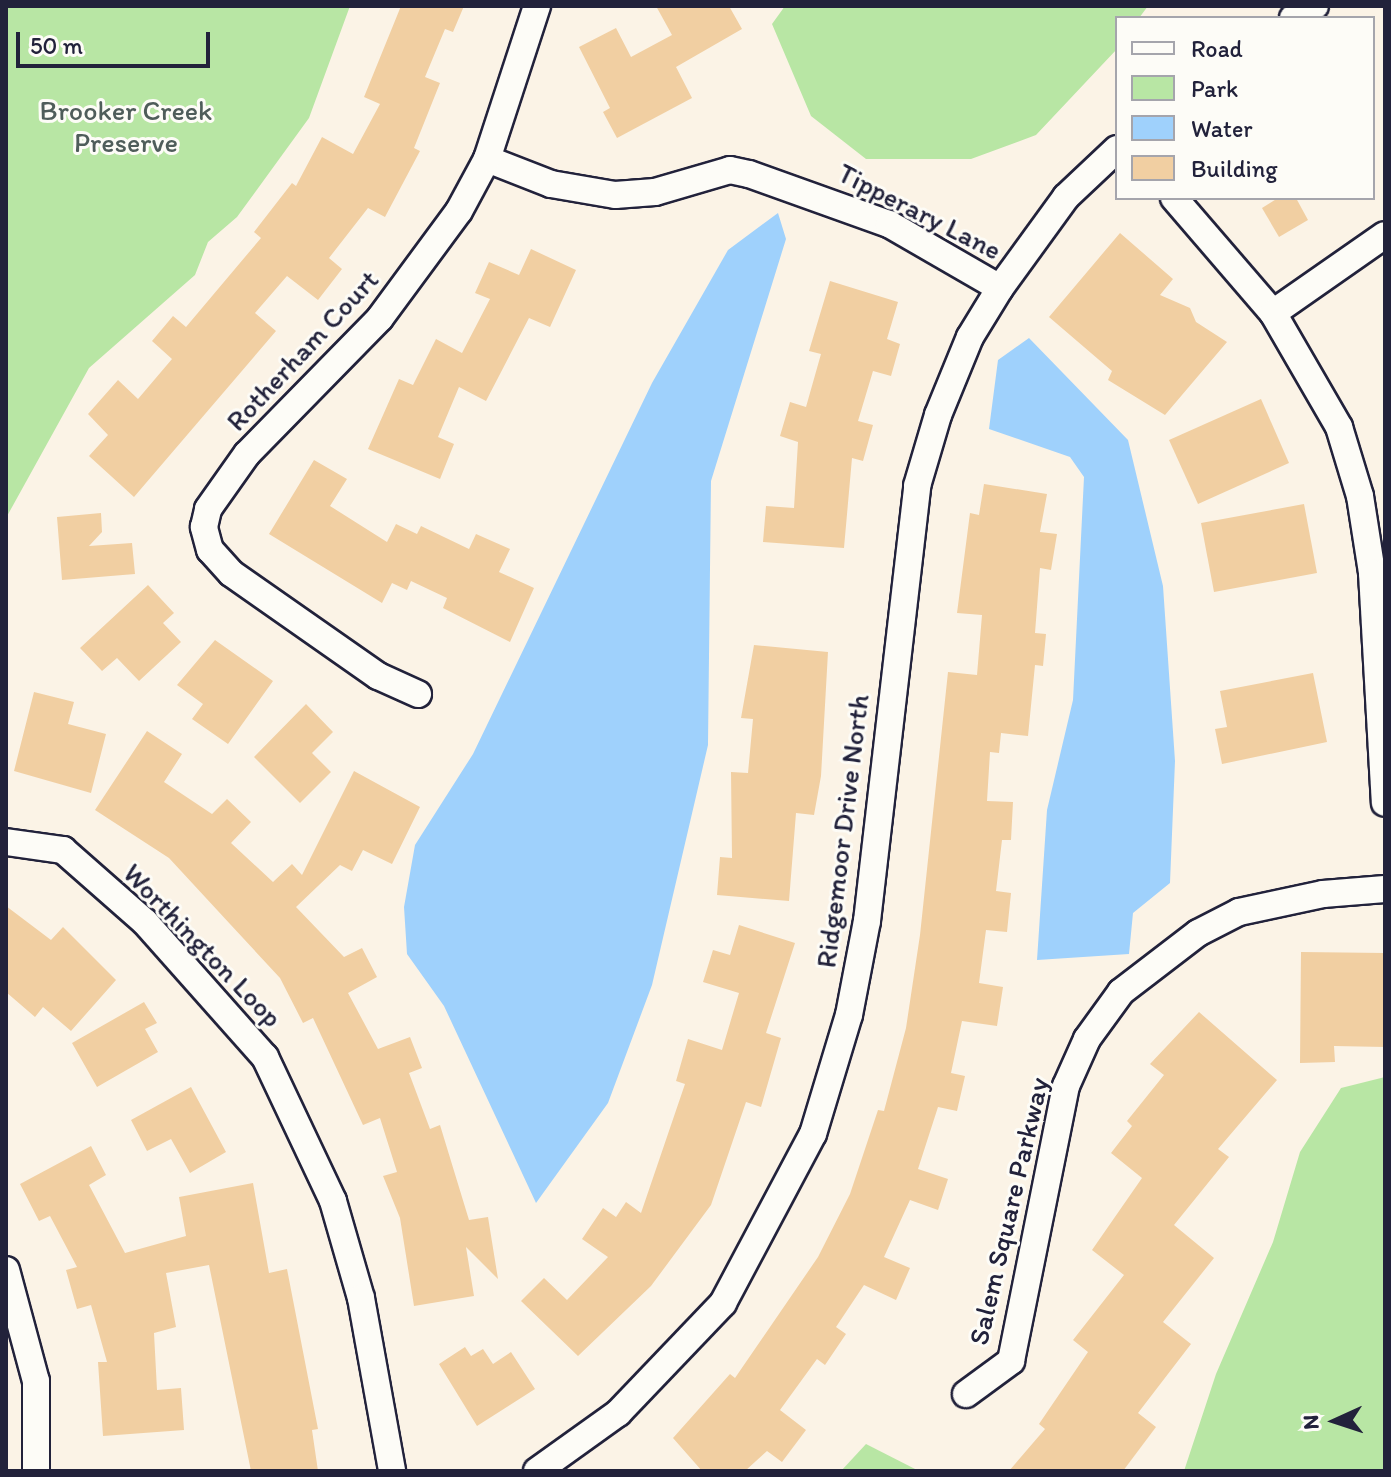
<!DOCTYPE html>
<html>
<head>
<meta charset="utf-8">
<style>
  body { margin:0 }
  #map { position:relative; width:1391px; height:1477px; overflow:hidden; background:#fbf3e6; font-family:Itim,sans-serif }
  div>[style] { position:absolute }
  .green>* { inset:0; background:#b8e6a4 }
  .water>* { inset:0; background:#9fd1fc }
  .building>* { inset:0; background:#f1cfa2 }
  .roads { filter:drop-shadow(2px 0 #22223b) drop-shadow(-2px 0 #22223b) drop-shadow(0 2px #22223b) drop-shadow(0 -2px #22223b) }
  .street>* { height:26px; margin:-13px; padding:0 13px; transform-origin:13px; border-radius:13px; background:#fdfcf7 }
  span { translate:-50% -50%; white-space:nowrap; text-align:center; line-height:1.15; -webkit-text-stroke:6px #fdfcf7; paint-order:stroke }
  .park-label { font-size:28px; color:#4f5d5a }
  .street-label { font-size:28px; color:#22223b }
  .frame { position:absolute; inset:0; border:8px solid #22223b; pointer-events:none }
  .legend { position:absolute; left:1115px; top:16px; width:260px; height:184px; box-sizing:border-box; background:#fdfcf7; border:2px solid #a5a5ac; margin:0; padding:10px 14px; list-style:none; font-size:24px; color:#22223b }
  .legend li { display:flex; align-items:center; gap:16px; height:40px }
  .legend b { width:40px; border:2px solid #a5a5ac }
  .north { position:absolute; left:1295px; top:1381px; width:80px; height:80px; -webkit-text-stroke:6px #fdfcf7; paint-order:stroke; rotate:267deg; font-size:22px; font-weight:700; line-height:32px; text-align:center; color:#22223b }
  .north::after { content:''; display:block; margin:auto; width:28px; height:36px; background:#22223b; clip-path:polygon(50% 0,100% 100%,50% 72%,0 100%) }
  .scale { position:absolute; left:16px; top:32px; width:194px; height:36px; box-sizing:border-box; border:4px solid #22223b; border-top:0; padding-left:10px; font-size:24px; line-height:28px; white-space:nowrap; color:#22223b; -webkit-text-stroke:6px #fdfcf7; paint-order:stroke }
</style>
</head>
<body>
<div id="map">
  <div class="green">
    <i style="clip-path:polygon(6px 6px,350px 6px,309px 118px,237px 217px,208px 242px,195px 275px,89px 368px,6px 518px)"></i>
    <i style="clip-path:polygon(785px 6px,1148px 6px,1139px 18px,1117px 18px,1117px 49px,1036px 135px,971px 159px,866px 159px,811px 116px,772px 24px)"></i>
    <i style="clip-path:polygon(1385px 1077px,1385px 1471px,1184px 1471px,1216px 1374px,1273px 1242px,1300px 1152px,1341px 1088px)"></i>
    <i style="clip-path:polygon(866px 1444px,919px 1471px,841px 1471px)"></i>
  </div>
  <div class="water">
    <i style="clip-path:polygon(778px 213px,786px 239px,711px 481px,708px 745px,652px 985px,608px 1103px,536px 1203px,444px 1006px,407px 954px,404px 907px,415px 845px,473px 754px,652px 383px,728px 250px)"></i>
    <i style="clip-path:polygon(1029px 338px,1128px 440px,1163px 586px,1175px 761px,1170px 883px,1133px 913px,1129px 954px,1037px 960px,1047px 810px,1073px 700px,1084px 477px,1070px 457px,989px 429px,998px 360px)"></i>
  </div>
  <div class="building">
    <i style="clip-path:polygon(401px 6px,464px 6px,453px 32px,445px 29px,425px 77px,440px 83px,414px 148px,420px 151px,385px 217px,368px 208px,329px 258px,342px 269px,318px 300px,287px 276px,255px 313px,276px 331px,134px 497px,89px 456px,108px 435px,88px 414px,118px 380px,138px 399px,172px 359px,152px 341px,173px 316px,186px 327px,261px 238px,254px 232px,292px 183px,296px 186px,322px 137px,353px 154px,380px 104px,364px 97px)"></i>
    <i style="clip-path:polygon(656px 6px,729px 6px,742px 29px,676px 67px,692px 98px,617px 138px,603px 112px,610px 108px,579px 47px,616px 28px,631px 57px,672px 35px)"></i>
    <i style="clip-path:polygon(1278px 198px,1296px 198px,1308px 220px,1279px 237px,1262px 208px)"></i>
    <i style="clip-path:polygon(1120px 233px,1173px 279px,1160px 295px,1190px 308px,1196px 322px,1227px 342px,1165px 415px,1108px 380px,1112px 371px,1049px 317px)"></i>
    <i style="clip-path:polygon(531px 249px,576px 270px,550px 327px,529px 318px,486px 401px,459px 387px,438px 437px,454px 444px,440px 479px,368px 449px,399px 379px,413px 385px,436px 339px,462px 353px,490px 299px,475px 293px,489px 262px,519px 275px)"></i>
    <i style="clip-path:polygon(830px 281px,898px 302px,887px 339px,900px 344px,891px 376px,873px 371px,858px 421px,873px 425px,863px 461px,852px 458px,844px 548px,763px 542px,766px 506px,794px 508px,798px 442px,780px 436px,790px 402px,806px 407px,821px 354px,809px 351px)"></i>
    <i style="clip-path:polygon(1261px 399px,1289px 463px,1198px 504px,1169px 440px)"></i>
    <i style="clip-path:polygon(314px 460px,347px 479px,330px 506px,387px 542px,396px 524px,417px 534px,421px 526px,469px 549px,476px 534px,510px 549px,499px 572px,534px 588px,510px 642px,443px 608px,447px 598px,411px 581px,407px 590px,392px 583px,382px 603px,269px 534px)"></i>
    <i style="clip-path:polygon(984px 484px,1047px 494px,1040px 532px,1057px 534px,1051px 570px,1040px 568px,1035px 633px,1046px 634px,1043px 666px,1035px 665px,1028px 736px,1001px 733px,999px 753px,990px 752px,987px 801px,1013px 802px,1011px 840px,1002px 840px,996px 891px,1011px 893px,1007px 932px,986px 930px,979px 983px,1003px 987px,997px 1026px,962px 1021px,951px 1073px,965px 1076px,957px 1111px,938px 1107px,918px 1169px,948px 1179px,938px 1210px,910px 1200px,884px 1257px,910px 1268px,896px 1300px,864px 1285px,836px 1327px,846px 1334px,825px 1365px,817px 1359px,780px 1410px,806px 1430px,782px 1462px,767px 1451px,745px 1471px,702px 1471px,673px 1438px,730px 1374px,735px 1378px,818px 1257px,850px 1194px,878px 1110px,884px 1111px,906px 1028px,920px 935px,948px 672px,977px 675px,982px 615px,957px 613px,970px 513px,979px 515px)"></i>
    <i style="clip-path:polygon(1304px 504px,1317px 573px,1214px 592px,1201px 523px)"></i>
    <i style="clip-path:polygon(101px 513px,102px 532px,89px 546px,132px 543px,135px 574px,62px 580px,57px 517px)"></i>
    <i style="clip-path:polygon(148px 585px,174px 613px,163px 623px,181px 642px,139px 681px,117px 658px,102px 671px,80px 648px)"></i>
    <i style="clip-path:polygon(215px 640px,273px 681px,228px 744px,192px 719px,203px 704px,177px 685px)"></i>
    <i style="clip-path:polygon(754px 645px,828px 652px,821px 776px,814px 815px,796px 813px,789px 901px,717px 895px,720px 857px,732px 858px,731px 772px,748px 773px,753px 719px,741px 718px)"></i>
    <i style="clip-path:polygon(1313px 673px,1327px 742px,1222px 764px,1215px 729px,1227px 727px,1220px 691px)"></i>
    <i style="clip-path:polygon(34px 692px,74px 702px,68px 724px,106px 734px,91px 793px,14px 771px)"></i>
    <i style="clip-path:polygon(306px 704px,333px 732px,312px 753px,331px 772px,300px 803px,254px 757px)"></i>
    <i style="clip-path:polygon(147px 731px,182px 754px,164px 782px,212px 814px,227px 799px,251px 822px,231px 843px,273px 882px,292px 864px,302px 875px,354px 771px,420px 807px,392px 864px,363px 850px,352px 871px,340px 865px,296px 907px,344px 957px,362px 948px,377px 977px,348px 993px,378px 1049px,410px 1037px,422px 1068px,409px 1073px,430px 1129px,440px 1125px,469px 1220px,488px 1217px,498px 1279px,466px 1247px,474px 1296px,414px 1306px,400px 1218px,383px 1176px,397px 1172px,380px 1118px,363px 1125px,313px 1018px,303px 1023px,280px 978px,230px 924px,169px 858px,95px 810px)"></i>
    <i style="clip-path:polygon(6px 906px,51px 940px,63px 927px,116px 980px,71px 1031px,43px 1007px,35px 1017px,6px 992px)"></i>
    <i style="clip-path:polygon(739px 925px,795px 943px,766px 1033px,781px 1038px,761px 1107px,746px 1102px,711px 1205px,651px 1286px,578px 1356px,521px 1301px,544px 1278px,567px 1300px,608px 1257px,582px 1239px,603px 1208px,616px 1217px,626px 1202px,641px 1213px,685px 1084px,676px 1081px,688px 1039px,722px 1050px,739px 993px,703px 982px,713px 950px,730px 955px)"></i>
    <i style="clip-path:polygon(1301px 952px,1385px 953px,1385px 1047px,1334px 1046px,1335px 1062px,1300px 1063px)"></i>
    <i style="clip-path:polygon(144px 1002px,157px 1023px,145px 1029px,158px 1052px,97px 1087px,72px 1043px)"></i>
    <i style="clip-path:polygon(1199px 1012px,1277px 1080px,1218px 1149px,1229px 1157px,1174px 1225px,1214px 1258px,1163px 1322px,1191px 1344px,1138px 1413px,1156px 1427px,1123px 1471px,1009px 1471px,1045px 1429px,1039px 1424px,1088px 1352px,1073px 1340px,1124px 1275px,1092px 1250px,1142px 1178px,1111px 1153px,1132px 1126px,1127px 1121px,1164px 1075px,1150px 1064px)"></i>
    <i style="clip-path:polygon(191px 1087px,226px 1152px,190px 1173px,171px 1139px,147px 1151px,131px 1120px)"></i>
    <i style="clip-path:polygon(91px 1146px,106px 1175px,89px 1185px,125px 1253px,186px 1236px,179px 1197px,253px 1183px,269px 1273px,287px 1269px,318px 1429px,312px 1430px,318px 1471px,251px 1471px,209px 1265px,166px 1273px,176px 1327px,154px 1333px,157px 1390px,181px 1388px,184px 1430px,103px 1436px,98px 1362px,107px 1362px,91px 1305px,77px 1309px,66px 1270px,77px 1267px,50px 1216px,39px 1221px,20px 1184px)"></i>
    <i style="clip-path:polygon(465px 1347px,471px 1356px,483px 1349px,493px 1364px,511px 1352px,535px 1389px,477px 1426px,439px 1364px)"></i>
  </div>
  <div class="roads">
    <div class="street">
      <i style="left:1293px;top:18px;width:25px;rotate:-29deg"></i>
      <i style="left:487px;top:159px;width:69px;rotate:21.3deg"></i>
      <i style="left:551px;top:184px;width:65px;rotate:9.8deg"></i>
      <i style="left:615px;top:195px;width:40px;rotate:-4.3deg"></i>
      <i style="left:655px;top:192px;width:78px;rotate:-16.3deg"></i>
      <i style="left:730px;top:170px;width:19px;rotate:12deg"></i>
      <i style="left:749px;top:174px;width:149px;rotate:19.7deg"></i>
      <i style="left:889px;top:224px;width:128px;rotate:30deg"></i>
      <i style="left:1174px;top:198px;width:152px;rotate:49.3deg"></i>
      <i style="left:1273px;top:313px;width:132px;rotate:59.9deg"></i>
      <i style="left:1339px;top:427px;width:72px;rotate:73.1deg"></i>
      <i style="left:1360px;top:496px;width:78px;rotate:81.1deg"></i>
      <i style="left:1372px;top:573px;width:230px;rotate:86.8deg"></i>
      <i style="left:1273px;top:313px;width:136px;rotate:-34.9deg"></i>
      <i style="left:418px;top:694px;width:44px;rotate:-155.8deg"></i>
      <i style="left:378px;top:676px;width:179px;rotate:-145deg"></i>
      <i style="left:231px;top:573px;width:31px;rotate:-132deg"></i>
      <i style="left:210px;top:550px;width:24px;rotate:-105deg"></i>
      <i style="left:204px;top:527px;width:18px;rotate:-77deg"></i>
      <i style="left:208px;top:509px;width:67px;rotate:-54.7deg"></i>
      <i style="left:247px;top:454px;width:190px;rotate:-45.6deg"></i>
      <i style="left:380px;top:318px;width:133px;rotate:-53.6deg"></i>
      <i style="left:459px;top:211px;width:59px;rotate:-61.7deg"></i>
      <i style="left:487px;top:159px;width:161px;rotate:-71.9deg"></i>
      <i style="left:6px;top:842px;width:58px;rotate:8deg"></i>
      <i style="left:63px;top:850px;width:109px;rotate:41.3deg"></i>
      <i style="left:145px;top:922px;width:181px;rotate:48.4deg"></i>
      <i style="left:265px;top:1057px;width:159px;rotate:64.7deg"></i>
      <i style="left:333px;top:1201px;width:101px;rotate:73.9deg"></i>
      <i style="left:361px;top:1298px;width:176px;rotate:79.8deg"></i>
      <i style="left:6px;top:1270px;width:115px;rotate:74.9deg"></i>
      <i style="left:36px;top:1381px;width:90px;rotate:90deg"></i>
      <i style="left:966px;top:1394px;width:56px;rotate:-36.3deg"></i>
      <i style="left:1011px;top:1361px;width:280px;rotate:-78.7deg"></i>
      <i style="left:1066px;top:1086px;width:51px;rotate:-65.9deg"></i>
      <i style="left:1087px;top:1039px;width:58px;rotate:-54.1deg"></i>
      <i style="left:1121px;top:992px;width:97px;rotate:-37.5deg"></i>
      <i style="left:1198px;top:933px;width:46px;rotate:-27.1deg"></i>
      <i style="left:1239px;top:912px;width:86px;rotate:-12.1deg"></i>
      <i style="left:1323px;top:894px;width:62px;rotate:-4.6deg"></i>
      <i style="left:537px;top:1471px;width:100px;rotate:-35.6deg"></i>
      <i style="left:618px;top:1413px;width:152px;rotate:-46.3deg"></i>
      <i style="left:723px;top:1303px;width:191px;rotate:-62deg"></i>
      <i style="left:813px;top:1134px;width:124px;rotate:-73.2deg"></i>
      <i style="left:849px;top:1015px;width:96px;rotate:-79.2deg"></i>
      <i style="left:867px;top:921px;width:438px;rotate:-83.4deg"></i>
      <i style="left:917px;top:486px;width:74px;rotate:-73.5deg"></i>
      <i style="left:938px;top:415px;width:84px;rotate:-67.7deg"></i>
      <i style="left:970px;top:337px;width:57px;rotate:-58.5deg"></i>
      <i style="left:1000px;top:288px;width:112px;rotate:-54deg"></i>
      <i style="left:1066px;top:197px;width:70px;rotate:-43.3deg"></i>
    </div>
  </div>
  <div class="park-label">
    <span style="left:126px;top:126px">Brooker Creek<br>Preserve</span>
  </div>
  <div class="street-label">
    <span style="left:920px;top:211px;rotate:27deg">Tipperary Lane</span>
    <span style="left:302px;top:350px;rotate:-47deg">Rotherham Court</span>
    <span style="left:842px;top:831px;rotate:-83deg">Ridgemoor Drive North</span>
    <span style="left:203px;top:945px;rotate:46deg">Worthington Loop</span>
    <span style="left:1008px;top:1211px;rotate:-77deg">Salem Square Parkway</span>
  </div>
  <div class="frame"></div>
  <ul class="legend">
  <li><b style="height:10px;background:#fdfcf7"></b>Road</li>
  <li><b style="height:22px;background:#b8e6a4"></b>Park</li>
  <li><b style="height:22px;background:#9fd1fc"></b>Water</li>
  <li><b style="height:22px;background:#f1cfa2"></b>Building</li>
  </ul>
  <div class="north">N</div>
  <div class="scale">50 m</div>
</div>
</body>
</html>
